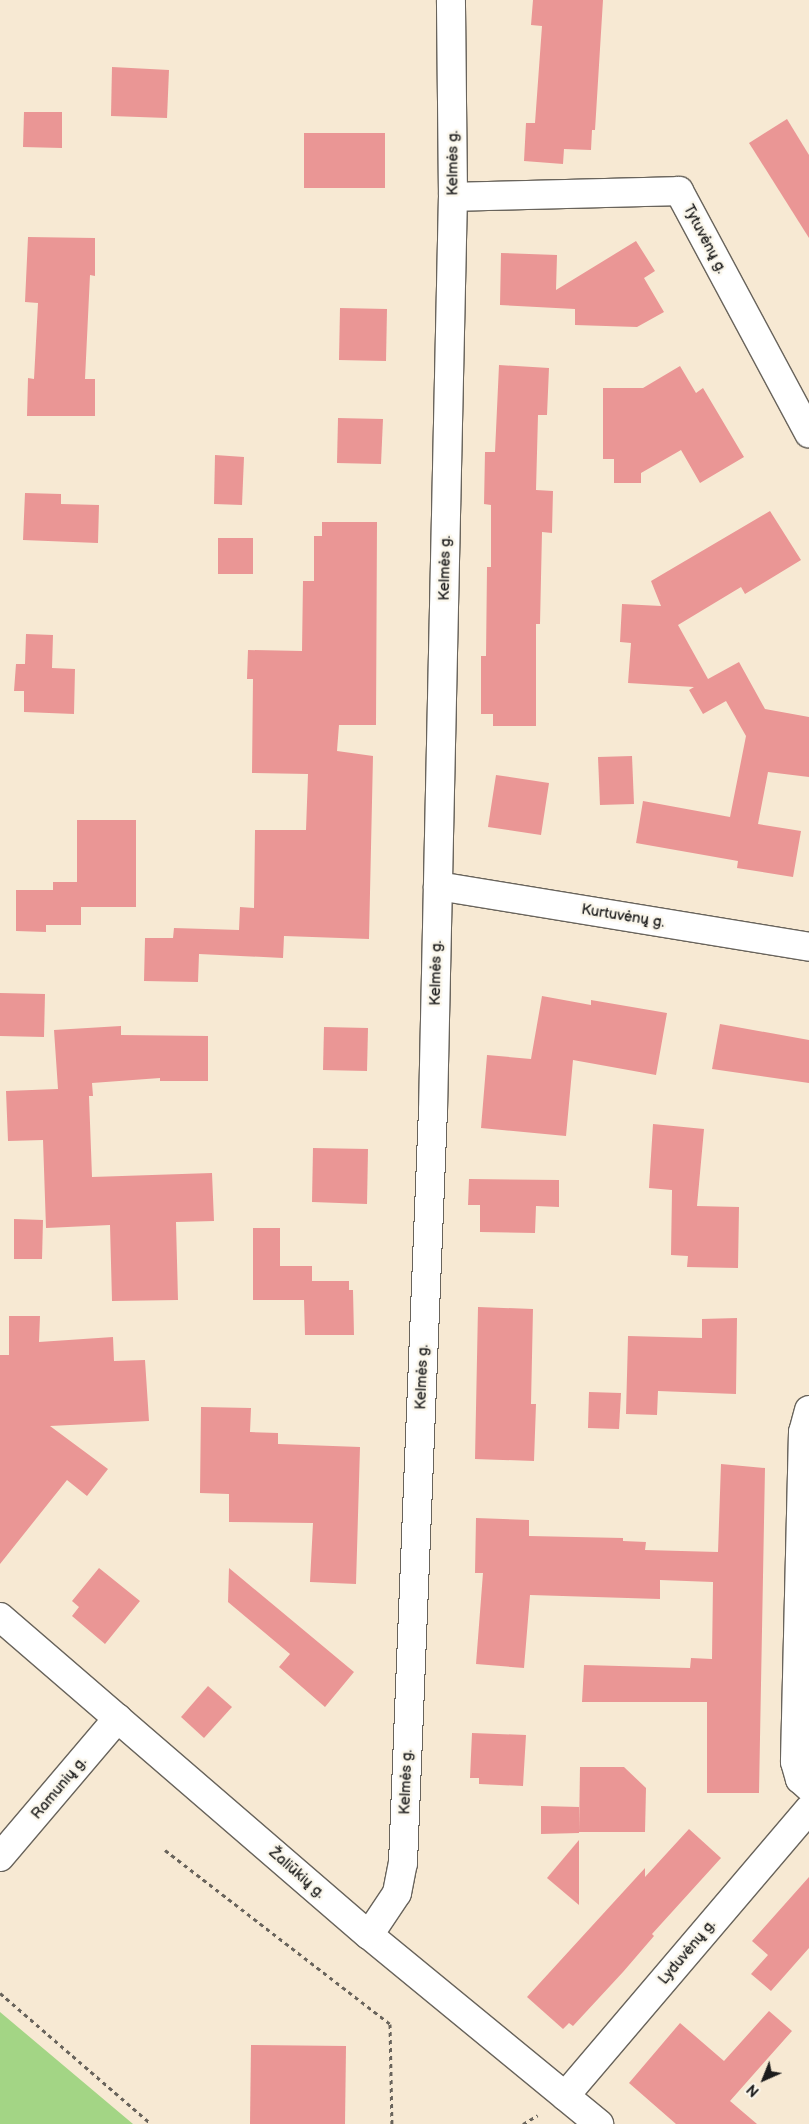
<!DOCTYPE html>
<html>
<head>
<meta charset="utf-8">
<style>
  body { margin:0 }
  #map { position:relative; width:809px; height:2124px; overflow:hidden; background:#f7e9d3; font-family:"Balsamiq Sans",sans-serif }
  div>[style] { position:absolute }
  .green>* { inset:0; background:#a3d585 }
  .building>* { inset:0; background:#ea9695 }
  .path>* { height:3px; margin-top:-1.5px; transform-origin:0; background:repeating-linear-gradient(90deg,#69645c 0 4px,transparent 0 8px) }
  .roads { filter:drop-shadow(1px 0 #69645c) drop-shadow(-1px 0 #69645c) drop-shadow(0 1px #69645c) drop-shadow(0 -1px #69645c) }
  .minor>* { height:28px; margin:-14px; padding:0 14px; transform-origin:14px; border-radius:14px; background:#fff }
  span { translate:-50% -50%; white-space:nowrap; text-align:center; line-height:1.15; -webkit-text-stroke:5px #fbf7ec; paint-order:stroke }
  .street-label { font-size:15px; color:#1c1c1c }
  .north { position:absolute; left:739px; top:2054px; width:50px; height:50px; -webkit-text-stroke:4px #fbf7ec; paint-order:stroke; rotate:224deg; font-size:14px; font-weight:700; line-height:20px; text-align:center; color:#1c1c1c }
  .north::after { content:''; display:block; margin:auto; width:18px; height:22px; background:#1c1c1c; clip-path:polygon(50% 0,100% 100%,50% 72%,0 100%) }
</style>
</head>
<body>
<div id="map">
  <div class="green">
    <i style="clip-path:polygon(0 2012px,133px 2124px,0 2124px)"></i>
  </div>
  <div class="building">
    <i style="clip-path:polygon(533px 0,603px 0,595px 130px,592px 130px,591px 150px,564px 149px,563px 164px,524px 161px,526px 123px,535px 123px,542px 26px,531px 25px)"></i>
    <i style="clip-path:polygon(112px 67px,169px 70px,167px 118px,111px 116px)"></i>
    <i style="clip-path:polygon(24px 112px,62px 112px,62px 148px,23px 147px)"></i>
    <i style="clip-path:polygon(787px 119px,809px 155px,809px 238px,749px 143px)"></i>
    <i style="clip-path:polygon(304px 133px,385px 133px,385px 188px,304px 188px)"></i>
    <i style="clip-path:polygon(28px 237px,95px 238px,95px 276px,90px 275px,85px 379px,95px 379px,95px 416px,27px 416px,28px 378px,34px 379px,38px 303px,25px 302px)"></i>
    <i style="clip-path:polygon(636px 241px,655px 271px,644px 278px,664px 312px,637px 327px,575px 325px,575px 309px,500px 305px,501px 253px,557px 255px,556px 290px)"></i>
    <i style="clip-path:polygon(340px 308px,387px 309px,386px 361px,339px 360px)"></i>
    <i style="clip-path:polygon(499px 365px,549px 368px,547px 415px,538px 415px,536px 490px,553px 491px,552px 533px,542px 532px,540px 624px,536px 624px,536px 726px,493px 726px,493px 714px,481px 714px,481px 656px,486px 656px,487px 567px,491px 567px,491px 505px,484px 504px,485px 452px,495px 452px)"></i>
    <i style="clip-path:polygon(680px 366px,696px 393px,703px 388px,744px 457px,700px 483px,681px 450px,641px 473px,641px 483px,614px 483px,614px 459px,603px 459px,603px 388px,643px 388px)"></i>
    <i style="clip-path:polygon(338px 418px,383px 419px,381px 464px,337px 463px)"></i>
    <i style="clip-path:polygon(215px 455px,244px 457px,242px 505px,214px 504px)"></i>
    <i style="clip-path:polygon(25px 493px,61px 494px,61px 504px,99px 505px,98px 543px,23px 540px)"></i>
    <i style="clip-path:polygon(770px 511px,801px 560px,745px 594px,741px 587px,678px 625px,708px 679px,739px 662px,765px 709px,809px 717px,809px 777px,768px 772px,758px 824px,801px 831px,793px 877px,737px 868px,738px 861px,636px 843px,643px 801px,730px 817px,746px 736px,726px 701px,703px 714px,689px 690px,694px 687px,628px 683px,631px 643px,620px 642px,622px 604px,661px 606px,651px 581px)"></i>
    <i style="clip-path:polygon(322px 522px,377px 522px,376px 725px,339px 725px,337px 751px,373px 756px,369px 939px,284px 936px,283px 958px,199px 954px,198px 982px,144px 981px,145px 938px,173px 938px,174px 928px,239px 930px,240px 907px,254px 908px,255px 830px,306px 830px,308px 774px,252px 773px,253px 679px,247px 679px,248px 650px,302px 651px,303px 581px,314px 581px,314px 536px,322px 536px)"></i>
    <i style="clip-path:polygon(218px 538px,253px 538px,253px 574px,218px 574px)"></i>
    <i style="clip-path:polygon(26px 634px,53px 635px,52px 668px,75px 669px,74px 714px,24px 712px,24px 691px,14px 691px,16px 664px,25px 664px)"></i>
    <i style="clip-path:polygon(632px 756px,634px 804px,600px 805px,598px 757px)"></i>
    <i style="clip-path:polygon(496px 775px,549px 783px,541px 835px,488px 827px)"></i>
    <i style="clip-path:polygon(77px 820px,136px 820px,136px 907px,81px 907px,81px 925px,46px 925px,46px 932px,16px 931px,16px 890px,53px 890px,53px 882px,77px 882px)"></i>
    <i style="clip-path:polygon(0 993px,45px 994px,44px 1037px,0 1036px)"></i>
    <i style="clip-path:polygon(542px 996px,591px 1005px,591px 1000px,667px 1013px,656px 1075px,573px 1060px,566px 1136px,481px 1128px,487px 1055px,531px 1059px)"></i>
    <i style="clip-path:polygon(720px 1024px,809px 1040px,809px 1083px,712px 1069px)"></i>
    <i style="clip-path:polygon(121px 1026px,121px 1035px,208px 1036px,208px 1081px,160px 1081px,160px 1078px,92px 1083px,93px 1096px,89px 1096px,92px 1177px,212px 1173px,214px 1221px,176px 1222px,178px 1300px,112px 1301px,110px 1225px,46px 1228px,43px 1140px,8px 1141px,6px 1091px,58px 1089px,54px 1030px)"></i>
    <i style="clip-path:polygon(324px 1027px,368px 1028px,367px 1071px,323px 1070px)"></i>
    <i style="clip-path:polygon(653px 1124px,704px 1129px,697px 1206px,739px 1207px,738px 1268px,687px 1267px,688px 1256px,671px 1255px,672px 1190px,649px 1188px)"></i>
    <i style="clip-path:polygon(313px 1148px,368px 1149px,367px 1204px,312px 1202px)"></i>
    <i style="clip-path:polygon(469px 1179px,559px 1180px,559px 1207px,536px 1206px,535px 1233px,480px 1232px,480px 1205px,468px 1205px)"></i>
    <i style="clip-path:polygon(14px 1219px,43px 1220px,42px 1259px,14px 1259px)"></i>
    <i style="clip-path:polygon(253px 1228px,280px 1228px,280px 1266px,312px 1266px,312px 1281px,349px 1281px,349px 1290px,353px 1290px,354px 1335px,305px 1335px,304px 1300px,253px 1300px)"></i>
    <i style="clip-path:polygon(478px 1307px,533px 1309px,531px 1404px,536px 1404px,534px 1461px,475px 1459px)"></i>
    <i style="clip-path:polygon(9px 1316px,40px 1316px,39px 1342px,113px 1337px,114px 1361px,145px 1360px,149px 1421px,50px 1426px,108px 1469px,87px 1496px,67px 1480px,0 1564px,0 1355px,9px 1355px)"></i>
    <i style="clip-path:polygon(737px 1318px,736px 1394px,658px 1391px,657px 1415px,626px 1414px,628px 1336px,702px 1338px,702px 1319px)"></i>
    <i style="clip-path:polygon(589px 1392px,621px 1393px,619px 1429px,588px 1428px)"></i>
    <i style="clip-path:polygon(201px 1407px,251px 1408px,250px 1432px,278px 1433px,278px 1444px,360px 1447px,356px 1584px,310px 1582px,313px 1523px,229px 1522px,229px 1494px,200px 1493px)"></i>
    <i style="clip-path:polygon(721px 1464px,765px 1468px,759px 1793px,707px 1793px,707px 1702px,582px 1702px,584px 1665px,690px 1668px,691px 1658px,712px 1659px,713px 1582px,660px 1580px,660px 1599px,530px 1595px,524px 1668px,476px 1664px,483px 1573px,475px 1573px,476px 1518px,529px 1520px,529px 1536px,623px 1538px,623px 1541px,646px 1542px,645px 1550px,718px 1552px)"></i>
    <i style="clip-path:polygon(99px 1568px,140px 1601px,105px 1644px,72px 1616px,79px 1607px,72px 1601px)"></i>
    <i style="clip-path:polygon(229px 1568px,354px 1672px,325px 1707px,279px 1667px,290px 1654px,228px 1602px)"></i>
    <i style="clip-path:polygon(208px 1686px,232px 1707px,204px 1738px,181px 1717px)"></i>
    <i style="clip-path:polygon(472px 1733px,526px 1735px,523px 1786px,479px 1784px,479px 1778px,470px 1778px)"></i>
    <i style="clip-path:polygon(580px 1767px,624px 1767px,646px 1788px,645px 1832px,579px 1832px)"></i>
    <i style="clip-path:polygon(541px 1806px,579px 1807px,579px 1833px,541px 1834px)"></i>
    <i style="clip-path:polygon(689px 1829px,721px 1858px,652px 1934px,654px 1936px,623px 1972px,573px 2026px,569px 2023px,563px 2029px,527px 1997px,645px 1868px,645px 1877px)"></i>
    <i style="clip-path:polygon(579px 1840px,579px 1905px,547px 1878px)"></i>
    <i style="clip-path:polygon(809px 1877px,809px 1948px,771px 1991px,751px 1974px,768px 1955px,752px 1941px)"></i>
    <i style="clip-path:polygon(769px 2011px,792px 2031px,730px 2101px,757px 2124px,676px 2124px,629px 2083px,680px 2023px,724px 2061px)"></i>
    <i style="clip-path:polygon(251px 2045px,346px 2046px,345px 2124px,250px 2124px)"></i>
  </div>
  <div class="path">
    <i style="left:165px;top:1850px;width:284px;rotate:37.7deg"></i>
    <i style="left:390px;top:2024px;width:100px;rotate:88.9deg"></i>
    <i style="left:0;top:1993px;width:200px;rotate:40.9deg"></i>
    <i style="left:523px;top:2124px;width:17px;rotate:-31deg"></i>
  </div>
  <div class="roads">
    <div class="minor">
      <i style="left:453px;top:197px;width:226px;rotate:-1.5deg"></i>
      <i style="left:679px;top:191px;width:275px;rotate:61.8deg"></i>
      <i style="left:438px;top:886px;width:376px;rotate:9.3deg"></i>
      <i style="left:809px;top:1410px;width:23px;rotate:105deg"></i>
      <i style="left:803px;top:1432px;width:330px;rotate:91.4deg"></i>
      <i style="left:795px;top:1762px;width:18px;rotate:74deg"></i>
      <i style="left:800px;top:1779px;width:12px;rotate:42deg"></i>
      <i style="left:0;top:1617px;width:487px;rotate:40.8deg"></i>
      <i style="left:369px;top:1935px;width:298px;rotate:39.4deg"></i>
      <i style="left:0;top:1857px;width:182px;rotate:-49.7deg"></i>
      <i style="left:369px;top:1935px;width:50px;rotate:-56.3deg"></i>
      <i style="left:397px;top:1893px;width:31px;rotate:-79deg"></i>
      <i style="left:403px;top:1863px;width:753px;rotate:-87.72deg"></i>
      <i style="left:433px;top:1111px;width:914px;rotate:-88.75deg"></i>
      <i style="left:453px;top:197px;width:197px;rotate:-90.6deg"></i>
      <i style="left:565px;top:2096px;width:377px;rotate:-49.6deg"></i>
    </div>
  </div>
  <div class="street-label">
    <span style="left:453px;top:163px;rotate:-90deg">Kelmės g.</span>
    <span style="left:705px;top:239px;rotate:62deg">Tytuvėnų g.</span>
    <span style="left:445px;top:568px;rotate:-89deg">Kelmės g.</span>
    <span style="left:623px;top:916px;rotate:9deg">Kurtuvėnų g.</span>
    <span style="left:436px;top:973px;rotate:-89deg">Kelmės g.</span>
    <span style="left:422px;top:1377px;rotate:-88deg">Kelmės g.</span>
    <span style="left:406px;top:1782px;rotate:-88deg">Kelmės g.</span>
    <span style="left:59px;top:1788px;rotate:-50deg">Ramunių g.</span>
    <span style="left:297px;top:1873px;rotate:41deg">Žaliūkių g.</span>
    <span style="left:687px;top:1952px;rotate:-50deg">Lyduvėnų g.</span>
  </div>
  <div class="north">N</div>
</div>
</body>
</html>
